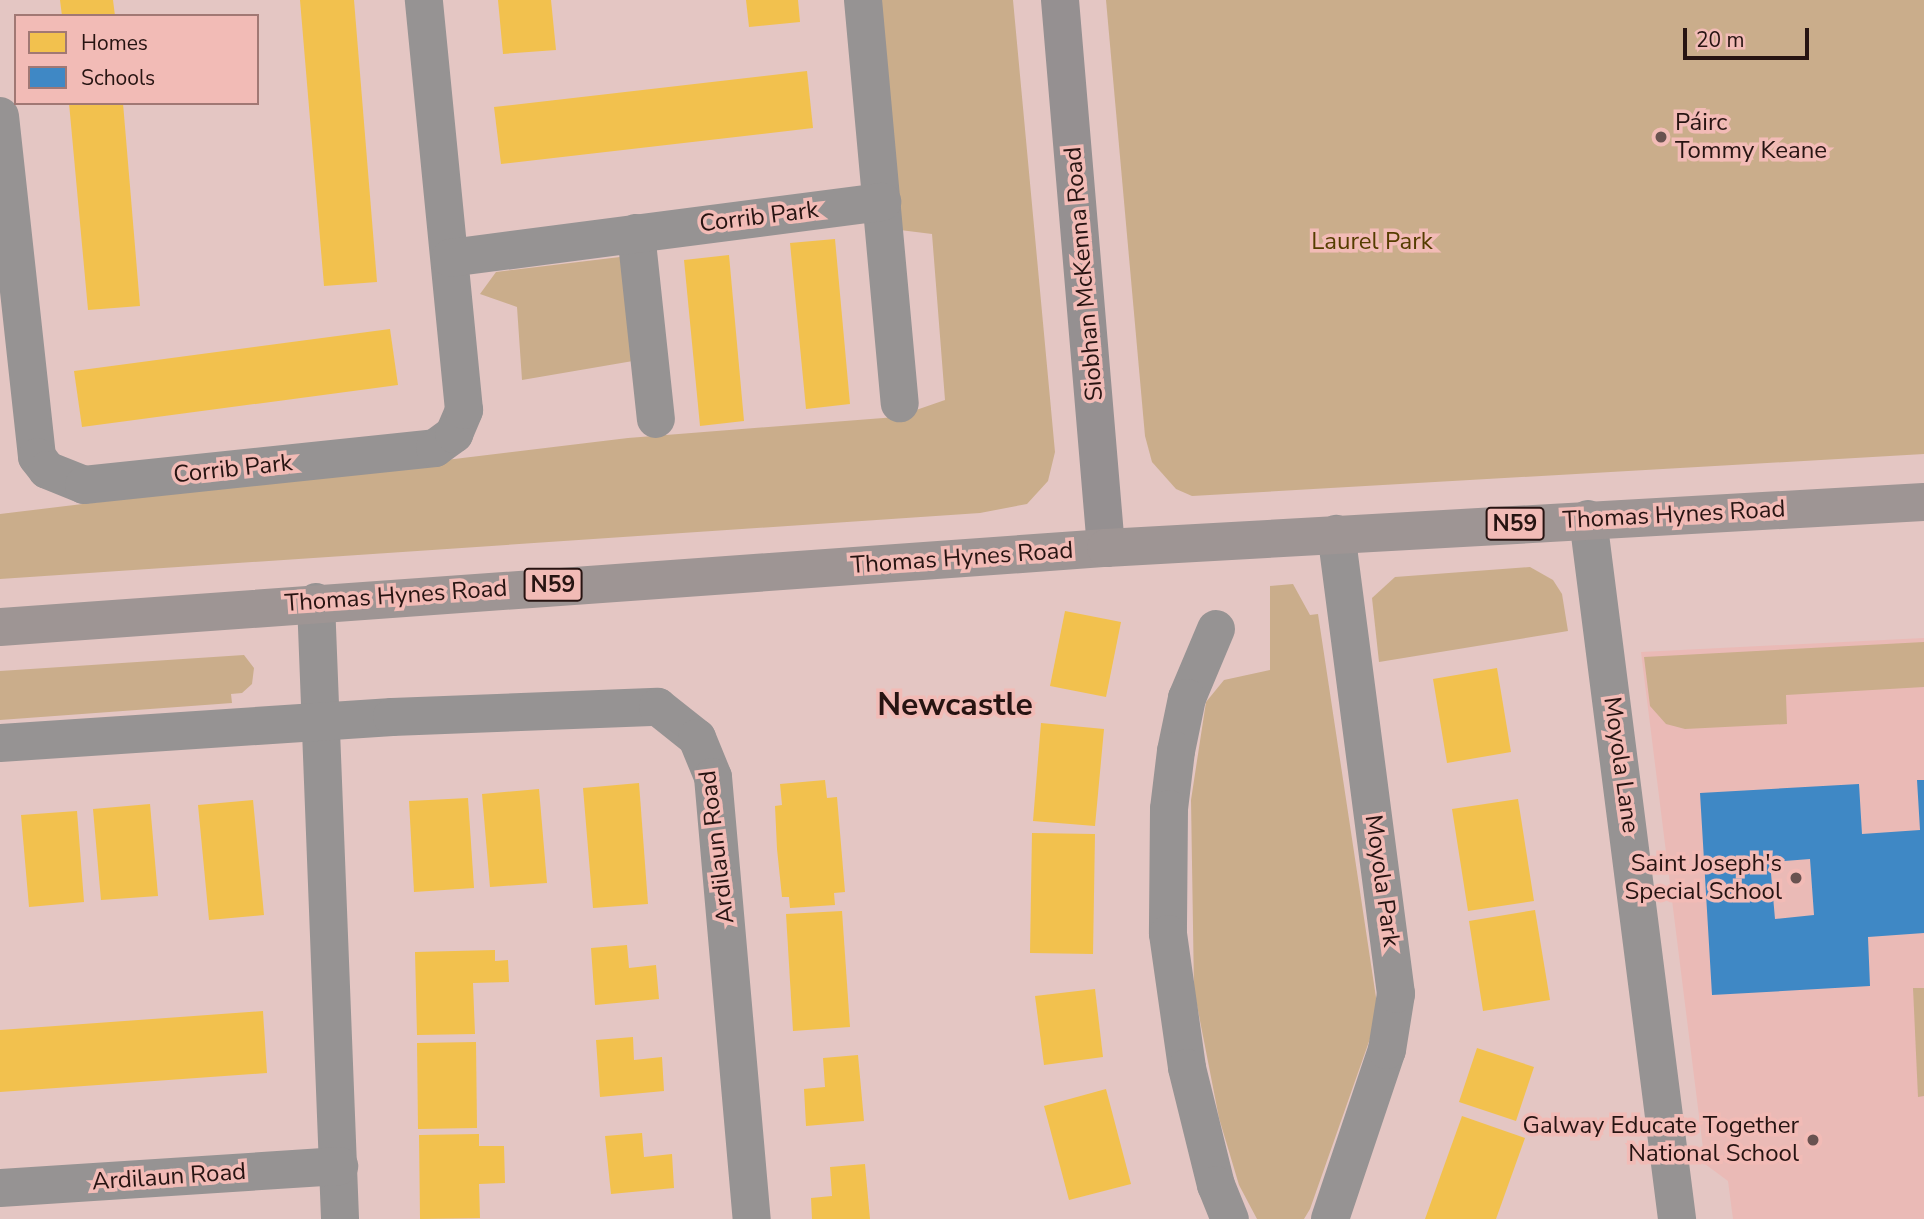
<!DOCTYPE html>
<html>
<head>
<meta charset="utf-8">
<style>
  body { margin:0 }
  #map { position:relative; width:1924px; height:1219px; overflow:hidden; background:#e4c6c3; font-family:"Nunito Sans",sans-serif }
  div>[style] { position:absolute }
  .built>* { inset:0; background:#eabab6 }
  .green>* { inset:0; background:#caad8b }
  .homes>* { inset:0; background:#f2c14e }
  .schools>* { inset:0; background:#3f88c5 }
  .street>* { height:38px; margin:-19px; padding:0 19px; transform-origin:19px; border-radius:19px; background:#969393 }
  .secondary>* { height:38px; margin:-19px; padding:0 19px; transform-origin:19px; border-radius:19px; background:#959091 }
  .primary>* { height:38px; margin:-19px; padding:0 19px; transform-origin:19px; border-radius:19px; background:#9e9594 }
  .dots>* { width:19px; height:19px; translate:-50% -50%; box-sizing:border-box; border:4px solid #f2bbb6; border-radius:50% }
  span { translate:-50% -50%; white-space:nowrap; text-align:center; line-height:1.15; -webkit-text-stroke:7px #f2bbb6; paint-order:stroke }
  .shield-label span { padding:2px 5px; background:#f2bbb6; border:2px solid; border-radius:5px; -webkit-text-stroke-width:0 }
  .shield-label { font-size:23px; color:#271412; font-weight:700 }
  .poi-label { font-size:24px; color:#271412 }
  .left { translate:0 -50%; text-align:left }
  .right { translate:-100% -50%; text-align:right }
  .street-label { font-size:24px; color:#271412 }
  .park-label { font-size:24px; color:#553d00 }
  .district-label { font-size:32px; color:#271412; font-weight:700 }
  .legend { position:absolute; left:14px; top:14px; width:245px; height:91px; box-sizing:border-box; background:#f2bbb6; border:2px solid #a17874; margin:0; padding:9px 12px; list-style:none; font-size:21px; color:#271412 }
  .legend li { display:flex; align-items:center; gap:14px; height:35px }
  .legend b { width:35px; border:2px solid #a17874 }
  .scale { position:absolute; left:1683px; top:28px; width:126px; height:32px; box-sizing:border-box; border:4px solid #271412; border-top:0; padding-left:9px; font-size:21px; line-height:24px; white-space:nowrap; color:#271412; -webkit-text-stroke:5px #f2bbb6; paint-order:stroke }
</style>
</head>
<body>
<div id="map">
  <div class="built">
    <i style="clip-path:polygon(1924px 638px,1924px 1219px,1733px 1219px,1728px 1181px,1705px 1164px,1641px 652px)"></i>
  </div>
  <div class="green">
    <i style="clip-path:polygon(879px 0,1013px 0,1055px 452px,1048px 481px,1027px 504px,980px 513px,0 579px,0 514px,628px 438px,896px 417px,945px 400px,932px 234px,900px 230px)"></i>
    <i style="clip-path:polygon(1106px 0,1924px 0,1924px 454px,1192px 496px,1176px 489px,1152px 462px,1145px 436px)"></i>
    <i style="clip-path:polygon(620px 257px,633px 361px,522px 380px,517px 307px,480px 294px,496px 272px)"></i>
    <i style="clip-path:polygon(1530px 567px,1553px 580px,1562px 594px,1568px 631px,1379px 662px,1372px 598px,1395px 577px)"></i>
    <i style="clip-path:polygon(1293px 584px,1310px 615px,1318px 614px,1377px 1004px,1372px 1033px,1310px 1209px,1304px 1219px,1257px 1219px,1239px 1185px,1219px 1118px,1194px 990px,1191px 800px,1206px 702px,1224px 680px,1270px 670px,1270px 586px)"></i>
    <i style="clip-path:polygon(1924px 642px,1924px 687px,1786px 695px,1787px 724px,1685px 729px,1666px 724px,1650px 706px,1644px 657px)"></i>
    <i style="clip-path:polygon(244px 655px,254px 668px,252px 684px,242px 693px,231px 694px,232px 703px,0 720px,0 671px)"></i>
    <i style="clip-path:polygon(1913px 988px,1924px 988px,1924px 1096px,1918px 1097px)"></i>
  </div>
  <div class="homes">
    <i style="clip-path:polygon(60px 0,113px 0,115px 16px,62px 16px)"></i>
    <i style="clip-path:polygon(300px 0,354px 0,377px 282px,324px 286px)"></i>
    <i style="clip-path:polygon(498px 0,551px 0,556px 50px,503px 54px)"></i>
    <i style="clip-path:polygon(746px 0,798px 0,800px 22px,749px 27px)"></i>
    <i style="clip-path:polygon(807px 71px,813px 128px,501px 164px,494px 107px)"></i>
    <i style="clip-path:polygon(69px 103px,123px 103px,140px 306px,88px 310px)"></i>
    <i style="clip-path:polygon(835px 239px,850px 404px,806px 409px,790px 243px)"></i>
    <i style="clip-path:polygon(729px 255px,744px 421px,700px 426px,684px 260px)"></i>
    <i style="clip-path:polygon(390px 329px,398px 385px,82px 427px,74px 371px)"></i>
    <i style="clip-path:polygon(1065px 611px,1121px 622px,1106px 697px,1050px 686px)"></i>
    <i style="clip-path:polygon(1497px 668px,1511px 752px,1447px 763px,1433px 679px)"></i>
    <i style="clip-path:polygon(1041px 723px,1104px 729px,1095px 826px,1033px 821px)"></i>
    <i style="clip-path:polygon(825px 780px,827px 798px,837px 797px,845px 892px,834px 893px,835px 905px,790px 908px,789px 897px,782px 897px,777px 849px,775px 806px,782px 805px,780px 784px)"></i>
    <i style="clip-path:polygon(639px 783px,648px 904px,593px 908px,583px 788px)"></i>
    <i style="clip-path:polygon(539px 789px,547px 883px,490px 887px,482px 794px)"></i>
    <i style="clip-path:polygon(468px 798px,474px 888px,414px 892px,409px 801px)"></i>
    <i style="clip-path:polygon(1518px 799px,1534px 901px,1468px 911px,1452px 809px)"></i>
    <i style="clip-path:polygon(253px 800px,264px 915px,209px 920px,198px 805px)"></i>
    <i style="clip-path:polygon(150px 804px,158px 896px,101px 900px,93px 809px)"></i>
    <i style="clip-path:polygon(77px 811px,84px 902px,29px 907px,21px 815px)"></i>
    <i style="clip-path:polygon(1032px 833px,1095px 834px,1093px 954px,1030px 953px)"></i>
    <i style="clip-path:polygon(1535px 910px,1550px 1000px,1483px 1011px,1469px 921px)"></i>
    <i style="clip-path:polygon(842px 911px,850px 1027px,793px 1031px,786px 914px)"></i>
    <i style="clip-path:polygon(627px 945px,629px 968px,656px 965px,659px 999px,595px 1005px,591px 948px)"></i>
    <i style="clip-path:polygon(495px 950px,495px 961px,508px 960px,509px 982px,473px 983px,475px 1034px,417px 1035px,415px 952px)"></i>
    <i style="clip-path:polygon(1095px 989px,1103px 1057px,1044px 1065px,1035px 996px)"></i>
    <i style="clip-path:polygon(263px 1011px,267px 1073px,0 1092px,0 1030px)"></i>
    <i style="clip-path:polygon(633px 1037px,634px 1060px,662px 1057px,664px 1091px,600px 1097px,596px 1040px)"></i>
    <i style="clip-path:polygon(476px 1042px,477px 1128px,418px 1129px,417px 1043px)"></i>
    <i style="clip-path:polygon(1477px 1048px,1534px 1067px,1516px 1121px,1459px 1102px)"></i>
    <i style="clip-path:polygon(858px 1055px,864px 1121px,806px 1126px,804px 1089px,825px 1087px,823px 1058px)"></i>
    <i style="clip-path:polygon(1106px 1089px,1131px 1184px,1069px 1200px,1044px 1106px)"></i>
    <i style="clip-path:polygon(1462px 1116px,1525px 1138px,1496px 1219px,1425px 1219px)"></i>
    <i style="clip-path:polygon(642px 1133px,644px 1157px,672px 1154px,674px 1188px,611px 1194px,605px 1136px)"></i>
    <i style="clip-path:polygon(479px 1134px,479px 1146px,504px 1146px,505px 1183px,479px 1184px,480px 1218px,420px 1219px,419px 1135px)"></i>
    <i style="clip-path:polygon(865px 1164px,870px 1219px,812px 1219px,811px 1198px,832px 1196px,830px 1167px)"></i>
  </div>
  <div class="schools">
    <i style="clip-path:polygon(evenodd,1917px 780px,1924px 780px,1924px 933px,1868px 937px,1870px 986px,1712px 995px,1700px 793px,1859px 784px,1862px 834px,1920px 830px,1917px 780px,1810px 859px,1814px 915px,1775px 919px,1770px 862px,1810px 859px)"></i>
  </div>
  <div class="street">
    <i style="left:863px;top:0;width:405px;rotate:84.8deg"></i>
    <i style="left:0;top:116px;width:343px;rotate:83.8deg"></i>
    <i style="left:37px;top:457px;width:16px;rotate:52deg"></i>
    <i style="left:47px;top:470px;width:40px;rotate:22deg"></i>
    <i style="left:84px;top:485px;width:353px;rotate:-6deg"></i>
    <i style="left:435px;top:448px;width:24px;rotate:-36deg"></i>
    <i style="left:454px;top:434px;width:26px;rotate:-67deg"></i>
    <i style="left:464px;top:410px;width:412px;rotate:-95.6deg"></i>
    <i style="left:636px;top:233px;width:187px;rotate:83.9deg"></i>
    <i style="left:450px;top:258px;width:436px;rotate:-7.4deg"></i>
    <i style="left:1588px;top:519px;width:706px;rotate:82.75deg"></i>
    <i style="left:316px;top:602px;width:617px;rotate:87.77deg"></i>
    <i style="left:1216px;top:629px;width:75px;rotate:112.8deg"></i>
    <i style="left:1187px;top:698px;width:54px;rotate:101.7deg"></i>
    <i style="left:1176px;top:751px;width:58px;rotate:96.9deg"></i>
    <i style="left:1169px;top:809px;width:125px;rotate:90.5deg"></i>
    <i style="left:1168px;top:934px;width:135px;rotate:81.9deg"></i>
    <i style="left:1187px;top:1068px;width:121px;rotate:76.1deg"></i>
    <i style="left:1216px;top:1185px;width:37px;rotate:68deg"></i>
    <i style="left:0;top:743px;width:393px;rotate:-3.8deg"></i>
    <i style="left:392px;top:717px;width:266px;rotate:-2.2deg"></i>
    <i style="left:658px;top:707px;width:50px;rotate:38.5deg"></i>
    <i style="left:697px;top:738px;width:42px;rotate:67.7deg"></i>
    <i style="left:713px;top:777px;width:444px;rotate:85deg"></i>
    <i style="left:0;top:1188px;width:340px;rotate:-3.7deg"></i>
    <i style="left:1330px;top:1219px;width:178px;rotate:-71.4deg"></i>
    <i style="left:1387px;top:1050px;width:57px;rotate:-80.9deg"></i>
    <i style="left:1396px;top:994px;width:464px;rotate:-97.4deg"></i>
  </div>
  <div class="secondary">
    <i style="left:1060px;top:0;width:550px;rotate:85.2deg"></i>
  </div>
  <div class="primary">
    <i style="left:0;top:627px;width:1109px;rotate:-4.09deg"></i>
    <i style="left:1106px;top:548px;width:819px;rotate:-3.22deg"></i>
  </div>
  <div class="dots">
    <i style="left:1661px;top:137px;background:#695250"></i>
    <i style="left:1796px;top:878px;background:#695250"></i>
    <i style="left:1813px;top:1140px;background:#695250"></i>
  </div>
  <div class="shield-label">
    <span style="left:1515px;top:524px">N59</span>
    <span style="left:553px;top:585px">N59</span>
  </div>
  <div class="poi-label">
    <span class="left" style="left:1675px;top:137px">Páirc<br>Tommy Keane</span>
    <span class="right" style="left:1782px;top:878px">Saint Joseph's<br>Special School</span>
    <span class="right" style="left:1799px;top:1140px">Galway Educate Together<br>National School</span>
  </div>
  <div class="street-label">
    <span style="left:759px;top:217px;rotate:-7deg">Corrib Park</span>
    <span style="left:1084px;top:274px;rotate:-95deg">Siobhan McKenna Road</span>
    <span style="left:233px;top:469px;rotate:-6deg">Corrib Park</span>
    <span style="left:1674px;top:515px;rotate:-3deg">Thomas Hynes Road</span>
    <span style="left:962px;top:558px;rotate:-4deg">Thomas Hynes Road</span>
    <span style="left:396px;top:596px;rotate:-4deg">Thomas Hynes Road</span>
    <span style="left:1621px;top:765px;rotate:82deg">Moyola Lane</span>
    <span style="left:717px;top:847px;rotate:-97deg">Ardilaun Road</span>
    <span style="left:1382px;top:881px;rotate:82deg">Moyola Park</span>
    <span style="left:169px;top:1177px;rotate:-4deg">Ardilaun Road</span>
  </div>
  <div class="park-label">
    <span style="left:1372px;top:242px">Laurel Park</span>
  </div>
  <div class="district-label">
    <span style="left:955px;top:705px">Newcastle</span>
  </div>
  <ul class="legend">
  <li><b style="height:19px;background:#f2c14e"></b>Homes</li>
  <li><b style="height:19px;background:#3f88c5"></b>Schools</li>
  </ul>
  <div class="scale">20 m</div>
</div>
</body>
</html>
